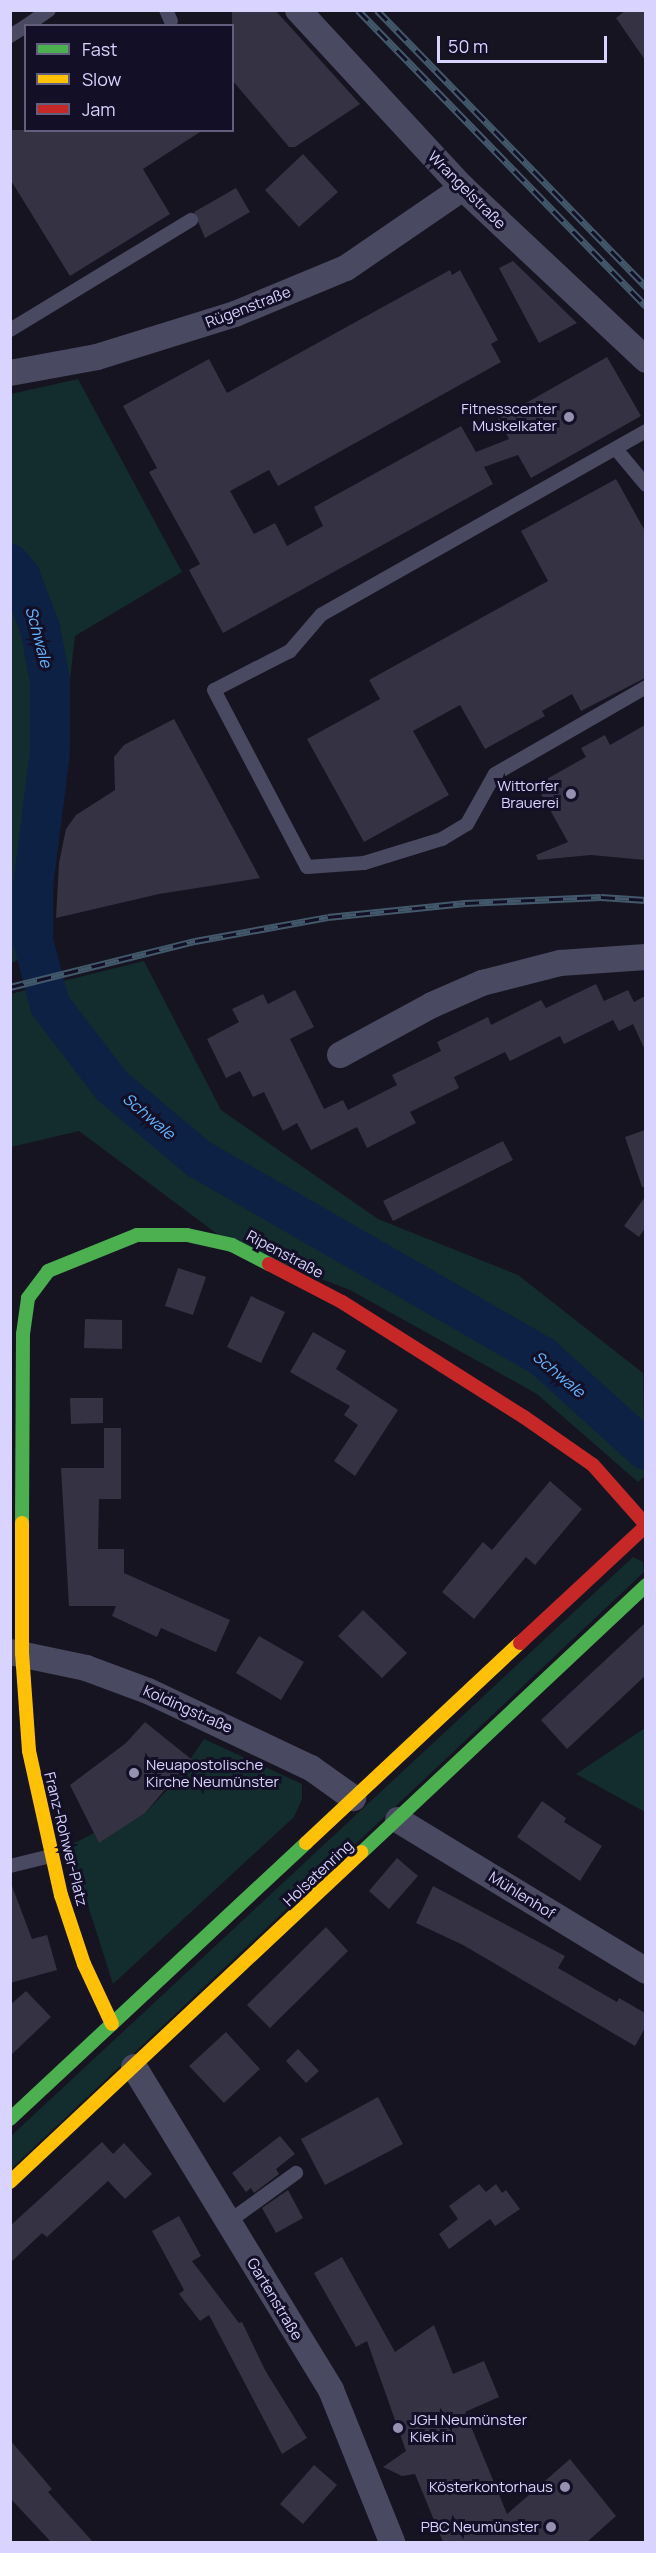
<!DOCTYPE html>
<html>
<head>
<meta charset="utf-8">
<style>
  body { margin:0 }
  #map { position:relative; width:656px; height:2553px; overflow:hidden; background:#161421; font-family:Manrope,sans-serif }
  div>[style] { position:absolute }
  .green>* { inset:0; background:#132c2d }
  .river>* { height:40px; margin:-20px; padding:0 20px; transform-origin:20px; border-radius:20px; background:#0d2144 }
  .building>* { inset:0; background:#343243 }
  .lane>* { height:14px; margin:-7px; padding:0 7px; transform-origin:7px; border-radius:7px; background:#4a4962 }
  .street>* { height:26px; margin:-13px; padding:0 13px; transform-origin:13px; border-radius:13px; background:#4a4962 }
  .fast>* { height:14px; margin:-7px; padding:0 7px; transform-origin:7px; border-radius:7px; background:#4caf50 }
  .slow>* { height:14px; margin:-7px; padding:0 7px; transform-origin:7px; border-radius:7px; background:#ffc107 }
  .jam>* { height:14px; margin:-7px; padding:0 7px; transform-origin:7px; border-radius:7px; background:#c62828 }
  .rail>* { height:7px; margin-top:-3.5px; transform-origin:0; background:repeating-linear-gradient(90deg,#130f26 0 14px,#43596b 0 28px); box-sizing:border-box; border-block:2px solid #43596b }
  .dots>* { width:16px; height:16px; translate:-50% -50%; box-sizing:border-box; border:3px solid #130f26; border-radius:50% }
  span { translate:-50% -50%; white-space:nowrap; text-align:center; line-height:1.15; -webkit-text-stroke:6px #130f26; paint-order:stroke }
  .street-label { font-size:15px; color:#d9d4ff }
  .poi-label { font-size:15px; color:#d9d4ff }
  .right { translate:-100% -50%; text-align:right }
  .left { translate:0 -50%; text-align:left }
  .water-label { font-size:16px; color:#62b6ff; font-style:italic }
  .frame { position:absolute; inset:0; border:12px solid #d9d4ff; pointer-events:none }
  .legend { position:absolute; left:24px; top:24px; width:210px; height:108px; box-sizing:border-box; background:#130f26; border:2px solid #625e7d; margin:0; padding:8px 10px; list-style:none; font-size:18px; color:#d9d4ff }
  .legend li { display:flex; align-items:center; gap:12px; height:30px }
  .legend b { width:30px; border:2px solid #625e7d }
  .scale { position:absolute; left:437px; top:36px; width:170px; height:27px; box-sizing:border-box; border:3px solid #d9d4ff; border-top:0; padding-left:8px; font-size:18px; line-height:21px; white-space:nowrap; color:#d9d4ff; -webkit-text-stroke:4px #130f26; paint-order:stroke }
</style>
</head>
<body>
<div id="map">
  <div class="green">
    <i style="clip-path:polygon(78px 379px,182px 572px,75px 636px,39px 951px,11px 963px,11px 394px)"></i>
    <i style="clip-path:polygon(144px 961px,221px 1110px,378px 1219px,518px 1275px,643px 1373px,645px 1476px,638px 1482px,537px 1394px,350px 1290px,232px 1245px,79px 1131px,11px 1147px,10px 994px)"></i>
    <i style="clip-path:polygon(633px 1557px,643px 1562px,644px 1572px,11px 2169px,11px 2136px)"></i>
    <i style="clip-path:polygon(645px 1728px,645px 1812px,576px 1774px)"></i>
    <i style="clip-path:polygon(204px 1739px,302px 1784px,302px 1799px,294px 1817px,113px 1984px,69px 1846px,94px 1833px,99px 1842px,145px 1813px,174px 1783px)"></i>
  </div>
  <div class="river">
    <i style="left:10px;top:564px;width:16px;rotate:50deg"></i>
    <i style="left:20px;top:576px;width:56px;rotate:69deg"></i>
    <i style="left:40px;top:628px;width:54px;rotate:79.3deg"></i>
    <i style="left:50px;top:681px;width:71px;rotate:90deg"></i>
    <i style="left:50px;top:752px;width:136px;rotate:97.2deg"></i>
    <i style="left:33px;top:887px;width:54px;rotate:90deg"></i>
    <i style="left:33px;top:941px;width:66px;rotate:75.1deg"></i>
    <i style="left:50px;top:1005px;width:102px;rotate:52.6deg"></i>
    <i style="left:112px;top:1086px;width:114px;rotate:40deg"></i>
    <i style="left:199px;top:1159px;width:397px;rotate:29.9deg"></i>
    <i style="left:543px;top:1357px;width:139px;rotate:42.1deg"></i>
  </div>
  <div class="building">
    <i style="clip-path:polygon(232px 10px,275px 10px,360px 104px,295px 147px,289px 147px,232px 80px)"></i>
    <i style="clip-path:polygon(626px 10px,645px 10px,645px 60px,616px 18px)"></i>
    <i style="clip-path:polygon(10px 130px,203px 130px,143px 169px,170px 214px,70px 276px,10px 179px)"></i>
    <i style="clip-path:polygon(303px 154px,338px 192px,299px 227px,265px 190px)"></i>
    <i style="clip-path:polygon(236px 188px,250px 212px,205px 238px,194px 212px)"></i>
    <i style="clip-path:polygon(513px 261px,577px 323px,539px 343px,499px 268px)"></i>
    <i style="clip-path:polygon(450px 270px,452px 275px,460px 270px,498px 340px,491px 344px,501px 362px,278px 486px,269px 470px,230px 491px,254px 534px,275px 523px,287px 546px,323px 526px,314px 507px,461px 426px,476px 452px,509px 439px,498px 419px,607px 357px,641px 416px,531px 478px,518px 455px,484px 467px,493px 484px,223px 633px,189px 570px,200px 564px,149px 472px,157px 468px,123px 406px,209px 359px,227px 393px)"></i>
    <i style="clip-path:polygon(616px 479px,645px 531px,645px 678px,581px 711px,572px 694px,542px 711px,545px 716px,485px 749px,460px 705px,413px 731px,449px 795px,364px 842px,307px 739px,380px 699px,369px 680px,548px 581px,521px 531px)"></i>
    <i style="clip-path:polygon(174px 719px,260px 878px,159px 894px,56px 918px,59px 863px,66px 829px,76px 815px,115px 790px,114px 757px,124px 745px)"></i>
    <i style="clip-path:polygon(645px 725px,645px 860px,591px 855px,538px 860px,536px 855px,568px 842px,536px 785px,586px 757px,581px 748px,605px 735px,610px 745px)"></i>
    <i style="clip-path:polygon(596px 984px,604px 1001px,628px 990px,634px 1002px,645px 996px,645px 1050px,633px 1024px,619px 1031px,613px 1020px,564px 1044px,560px 1036px,510px 1061px,505px 1052px,454px 1077px,459px 1088px,410px 1112px,416px 1123px,367px 1148px,357px 1127px,311px 1150px,297px 1123px,283px 1131px,264px 1092px,253px 1097px,240px 1071px,226px 1078px,207px 1039px,239px 1022px,232px 1009px,263px 994px,268px 1004px,295px 990px,314px 1027px,290px 1039px,324px 1109px,343px 1100px,348px 1110px,397px 1085px,392px 1075px,441px 1051px,437px 1042px,488px 1017px,491px 1025px,541px 1000px,546px 1008px)"></i>
    <i style="clip-path:polygon(645px 1130px,645px 1187px,642px 1187px,625px 1137px)"></i>
    <i style="clip-path:polygon(503px 1141px,513px 1160px,393px 1221px,383px 1201px)"></i>
    <i style="clip-path:polygon(645px 1197px,645px 1228px,639px 1237px,624px 1226px)"></i>
    <i style="clip-path:polygon(178px 1268px,206px 1277px,193px 1315px,165px 1306px)"></i>
    <i style="clip-path:polygon(251px 1296px,285px 1312px,261px 1363px,227px 1347px)"></i>
    <i style="clip-path:polygon(85px 1319px,122px 1320px,122px 1349px,84px 1348px)"></i>
    <i style="clip-path:polygon(313px 1332px,346px 1351px,336px 1369px,398px 1410px,355px 1476px,334px 1461px,358px 1425px,344px 1415px,350px 1406px,290px 1372px)"></i>
    <i style="clip-path:polygon(70px 1398px,103px 1398px,103px 1423px,71px 1424px)"></i>
    <i style="clip-path:polygon(104px 1428px,121px 1428px,121px 1499px,99px 1499px,98px 1549px,124px 1549px,124px 1573px,230px 1620px,216px 1652px,161px 1628px,157px 1637px,112px 1616px,116px 1606px,69px 1606px,61px 1468px,104px 1468px)"></i>
    <i style="clip-path:polygon(550px 1481px,582px 1509px,535px 1565px,526px 1557px,474px 1619px,442px 1592px,483px 1542px,492px 1550px)"></i>
    <i style="clip-path:polygon(363px 1610px,407px 1653px,382px 1678px,338px 1636px)"></i>
    <i style="clip-path:polygon(645px 1623px,645px 1676px,567px 1749px,541px 1720px)"></i>
    <i style="clip-path:polygon(259px 1636px,304px 1662px,281px 1700px,236px 1673px)"></i>
    <i style="clip-path:polygon(145px 1722px,191px 1759px,145px 1813px,99px 1843px,70px 1785px,126px 1743px)"></i>
    <i style="clip-path:polygon(542px 1801px,566px 1818px,564px 1822px,602px 1846px,580px 1881px,517px 1837px)"></i>
    <i style="clip-path:polygon(397px 1858px,418px 1876px,389px 1909px,369px 1891px)"></i>
    <i style="clip-path:polygon(12px 1886px,32px 1939px,47px 1935px,57px 1970px,10px 1983px)"></i>
    <i style="clip-path:polygon(433px 1886px,565px 1956px,558px 1968px,617px 2002px,619px 1998px,645px 2013px,645px 2028px,635px 2046px,463px 1945px,416px 1923px)"></i>
    <i style="clip-path:polygon(326px 1927px,348px 1951px,270px 2028px,247px 2005px)"></i>
    <i style="clip-path:polygon(26px 1991px,51px 2017px,10px 2056px,10px 2005px)"></i>
    <i style="clip-path:polygon(226px 2032px,260px 2069px,224px 2103px,189px 2066px)"></i>
    <i style="clip-path:polygon(298px 2049px,319px 2071px,306px 2083px,286px 2061px)"></i>
    <i style="clip-path:polygon(378px 2097px,403px 2144px,325px 2185px,301px 2139px)"></i>
    <i style="clip-path:polygon(280px 2136px,295px 2154px,276px 2169px,279px 2174px,254px 2193px,251px 2188px,246px 2192px,232px 2173px)"></i>
    <i style="clip-path:polygon(102px 2142px,113px 2154px,124px 2143px,152px 2174px,125px 2199px,108px 2181px,47px 2237px,42px 2233px,10px 2263px,10px 2226px)"></i>
    <i style="clip-path:polygon(479px 2184px,486px 2192px,496px 2184px,502px 2193px,506px 2190px,520px 2209px,495px 2226px,490px 2219px,449px 2249px,439px 2234px,458px 2219px,449px 2206px)"></i>
    <i style="clip-path:polygon(288px 2190px,303px 2218px,276px 2233px,262px 2208px)"></i>
    <i style="clip-path:polygon(179px 2216px,201px 2256px,192px 2261px,239px 2323px,242px 2322px,265px 2370px,307px 2438px,282px 2454px,209px 2315px,200px 2321px,179px 2294px,184px 2290px,152px 2231px)"></i>
    <i style="clip-path:polygon(342px 2257px,395px 2352px,434px 2325px,453px 2374px,484px 2361px,499px 2397px,465px 2412px,507px 2514px,570px 2459px,616px 2516px,587px 2542px,443px 2542px,415px 2474px,402px 2476px,383px 2467px,406px 2451px,367px 2341px,356px 2347px,314px 2273px)"></i>
    <i style="clip-path:polygon(10px 2440px,52px 2489px,48px 2492px,93px 2542px,51px 2542px,10px 2498px)"></i>
    <i style="clip-path:polygon(314px 2465px,337px 2485px,303px 2524px,280px 2504px)"></i>
  </div>
  <div class="lane">
    <i style="left:166px;top:10px;width:12px;rotate:66deg"></i>
    <i style="left:26px;top:26px;width:28px;rotate:-35deg"></i>
    <i style="left:10px;top:36px;width:19px;rotate:-32deg"></i>
    <i style="left:10px;top:330px;width:212px;rotate:-31.3deg"></i>
    <i style="left:646px;top:431px;width:373px;rotate:150.5deg"></i>
    <i style="left:321px;top:615px;width:48px;rotate:130.7deg"></i>
    <i style="left:290px;top:651px;width:85px;rotate:152.8deg"></i>
    <i style="left:214px;top:690px;width:200px;rotate:62.3deg"></i>
    <i style="left:307px;top:867px;width:57px;rotate:-4deg"></i>
    <i style="left:364px;top:863px;width:82px;rotate:-17.1deg"></i>
    <i style="left:442px;top:839px;width:29px;rotate:-31deg"></i>
    <i style="left:467px;top:824px;width:57px;rotate:-60.8deg"></i>
    <i style="left:495px;top:774px;width:174px;rotate:-29.9deg"></i>
    <i style="left:616px;top:449px;width:47px;rotate:50.2deg"></i>
    <i style="left:10px;top:1866px;width:42px;rotate:-13.7deg"></i>
    <i style="left:228px;top:2222px;width:84px;rotate:-35.8deg"></i>
  </div>
  <div class="street">
    <i style="left:298px;top:10px;width:243px;rotate:47.2deg"></i>
    <i style="left:463px;top:188px;width:251px;rotate:43.2deg"></i>
    <i style="left:10px;top:373px;width:88px;rotate:-10.4deg"></i>
    <i style="left:97px;top:357px;width:145px;rotate:-17.3deg"></i>
    <i style="left:235px;top:314px;width:120px;rotate:-22.5deg"></i>
    <i style="left:346px;top:268px;width:142px;rotate:-34.4deg"></i>
    <i style="left:340px;top:1055px;width:105px;rotate:-28.5deg"></i>
    <i style="left:432px;top:1005px;width:55px;rotate:-23.7deg"></i>
    <i style="left:482px;top:983px;width:81px;rotate:-14.4deg"></i>
    <i style="left:560px;top:963px;width:86px;rotate:-4deg"></i>
    <i style="left:10px;top:1652px;width:78px;rotate:11.9deg"></i>
    <i style="left:86px;top:1668px;width:66px;rotate:20.4deg"></i>
    <i style="left:148px;top:1691px;width:180px;rotate:25.3deg"></i>
    <i style="left:311px;top:1768px;width:52px;rotate:35.5deg"></i>
    <i style="left:398px;top:1820px;width:290px;rotate:31.3deg"></i>
    <i style="left:134px;top:2067px;width:378px;rotate:58.6deg"></i>
    <i style="left:331px;top:2390px;width:164px;rotate:68.1deg"></i>
  </div>
  <div class="fast">
    <i style="left:22px;top:1523px;width:189px;rotate:-89.7deg"></i>
    <i style="left:23px;top:1334px;width:36px;rotate:-82deg"></i>
    <i style="left:28px;top:1298px;width:34px;rotate:-53deg"></i>
    <i style="left:48px;top:1271px;width:96px;rotate:-22deg"></i>
    <i style="left:137px;top:1235px;width:50px"></i>
    <i style="left:187px;top:1235px;width:46px;rotate:12.5deg"></i>
    <i style="left:232px;top:1245px;width:42px;rotate:27.2deg"></i>
    <i style="left:362px;top:1852px;width:390px;rotate:-43.2deg"></i>
    <i style="left:10px;top:2119px;width:405px;rotate:-43deg"></i>
  </div>
  <div class="slow">
    <i style="left:22px;top:1523px;width:130px;rotate:90deg"></i>
    <i style="left:22px;top:1653px;width:98px;rotate:85.9deg"></i>
    <i style="left:29px;top:1751px;width:148px;rotate:77.5deg"></i>
    <i style="left:61px;top:1895px;width:73px;rotate:71.6deg"></i>
    <i style="left:84px;top:1964px;width:66px;rotate:65deg"></i>
    <i style="left:306px;top:1843px;width:293px;rotate:-43.1deg"></i>
    <i style="left:10px;top:2182px;width:482px;rotate:-43.2deg"></i>
  </div>
  <div class="jam">
    <i style="left:269px;top:1264px;width:82px;rotate:27.5deg"></i>
    <i style="left:342px;top:1302px;width:215px;rotate:32.3deg"></i>
    <i style="left:524px;top:1417px;width:84px;rotate:34.8deg"></i>
    <i style="left:593px;top:1465px;width:80px;rotate:48.5deg"></i>
    <i style="left:520px;top:1643px;width:172px;rotate:-42.9deg"></i>
  </div>
  <div class="rail">
    <i style="left:358px;top:10px;width:413px;rotate:45.8deg"></i>
    <i style="left:377px;top:10px;width:386px;rotate:45.8deg"></i>
    <i style="left:10px;top:987px;width:191px;rotate:-14deg"></i>
    <i style="left:195px;top:941px;width:135px;rotate:-10.2deg"></i>
    <i style="left:328px;top:917px;width:138px;rotate:-5.8deg"></i>
    <i style="left:465px;top:903px;width:136px;rotate:-2.5deg"></i>
    <i style="left:601px;top:897px;width:45px;rotate:3.8deg"></i>
  </div>
  <div class="dots">
    <i style="left:569px;top:417px;background:#9591b1"></i>
    <i style="left:571px;top:794px;background:#9591b1"></i>
    <i style="left:134px;top:1773px;background:#9591b1"></i>
    <i style="left:398px;top:2428px;background:#9591b1"></i>
    <i style="left:565px;top:2487px;background:#9591b1"></i>
    <i style="left:551px;top:2527px;background:#9591b1"></i>
  </div>
  <div class="street-label">
    <span style="left:467px;top:190px;rotate:45deg">Wrangelstraße</span>
    <span style="left:248px;top:307px;rotate:-21deg">Rügenstraße</span>
    <span style="left:285px;top:1254px;rotate:28deg">Ripenstraße</span>
    <span style="left:188px;top:1709px;rotate:24deg">Koldingstraße</span>
    <span style="left:66px;top:1839px;rotate:76deg">Franz-Rohwer-Platz</span>
    <span style="left:318px;top:1873px;rotate:-43deg">Holsatenring</span>
    <span style="left:522px;top:1895px;rotate:32deg">Mühlenhof</span>
    <span style="left:275px;top:2299px;rotate:59deg">Gartenstraße</span>
  </div>
  <div class="poi-label">
    <span class="right" style="left:557px;top:417px">Fitnesscenter<br>Muskelkater</span>
    <span class="right" style="left:559px;top:794px">Wittorfer<br>Brauerei</span>
    <span class="left" style="left:146px;top:1773px">Neuapostolische<br>Kirche Neumünster</span>
    <span class="left" style="left:410px;top:2428px">JGH Neumünster<br>Kiek in</span>
    <span class="right" style="left:553px;top:2487px">Kösterkontorhaus</span>
    <span class="right" style="left:539px;top:2527px">PBC Neumünster</span>
  </div>
  <div class="water-label">
    <span style="left:39px;top:637px;rotate:75deg">Schwale</span>
    <span style="left:149px;top:1116px;rotate:40deg">Schwale</span>
    <span style="left:559px;top:1374px;rotate:40deg">Schwale</span>
  </div>
  <div class="frame"></div>
  <ul class="legend">
  <li><b style="height:8px;background:#4caf50"></b>Fast</li>
  <li><b style="height:8px;background:#ffc107"></b>Slow</li>
  <li><b style="height:8px;background:#c62828"></b>Jam</li>
  </ul>
  <div class="scale">50 m</div>
</div>
</body>
</html>
